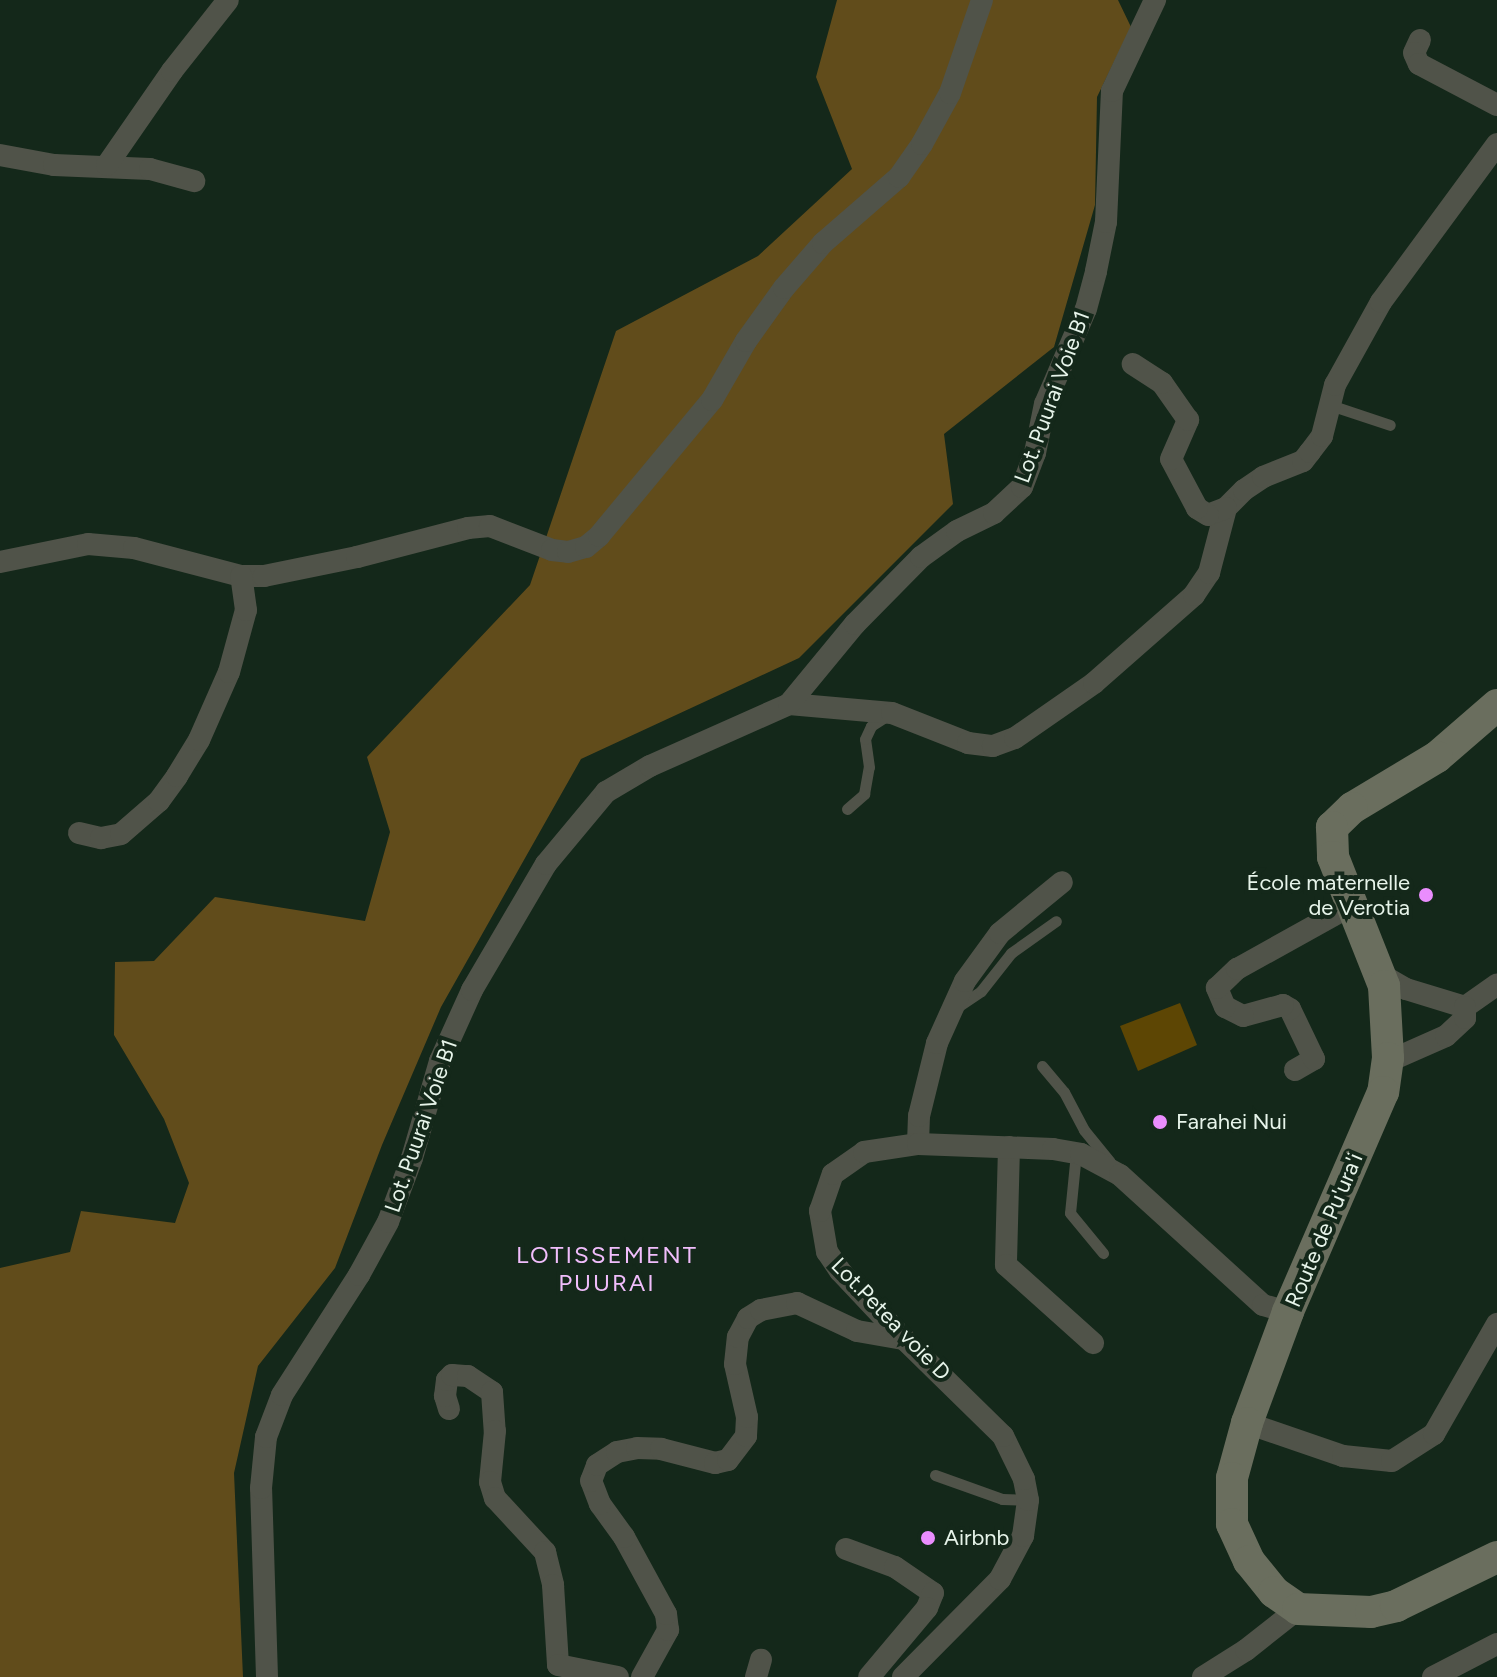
<!DOCTYPE html>
<html>
<head>
<meta charset="utf-8">
<style>
  body { margin:0 }
  #map { position:relative; width:1497px; height:1677px; overflow:hidden; background:#14281a; font-family:Figtree,sans-serif }
  div>[style] { position:absolute }
  .green>* { inset:0; background:#5d4604 }
  .forest>* { inset:0; background:#614c1b }
  .service>* { height:11px; margin:-5.5px; padding:0 5.5px; transform-origin:5.5px; border-radius:5.5px; background:#505349 }
  .minor>* { height:22px; margin:-11px; padding:0 11px; transform-origin:11px; border-radius:11px; background:#505349 }
  .secondary>* { height:32px; margin:-16px; padding:0 16px; transform-origin:16px; border-radius:16px; background:#6a6e5e }
  .dots>* { width:22px; height:22px; translate:-50% -50%; box-sizing:border-box; border:4px solid #14281a; border-radius:50% }
  span { translate:-50% -50%; white-space:nowrap; text-align:center; line-height:1.15; -webkit-text-stroke:8px #14281a; paint-order:stroke }
  .street-label { font-size:22px; color:#e7f4ea }
  .poi-label { font-size:22px; color:#e7f4ea }
  .right { translate:-100% -50%; text-align:right }
  .left { translate:0 -50%; text-align:left }
  .neighbourhood-label { font-size:24px; color:#f0bdfb; letter-spacing:2px }
</style>
</head>
<body>
<div id="map">
  <div class="green">
    <i style="clip-path:polygon(1180px 1003px,1197px 1045px,1138px 1071px,1120px 1026px)"></i>
  </div>
  <div class="forest">
    <i style="clip-path:polygon(837px 0,1118px 0,1131px 27px,1097px 97px,1095px 205px,1054px 347px,944px 434px,953px 504px,799px 658px,581px 759px,441px 1007px,382px 1145px,335px 1268px,258px 1366px,234px 1473px,243px 1677px,0 1677px,0 1268px,70px 1252px,81px 1211px,175px 1223px,189px 1183px,164px 1119px,114px 1035px,115px 962px,154px 961px,215px 897px,365px 921px,390px 832px,367px 757px,530px 585px,616px 331px,758px 256px,852px 169px,816px 77px)"></i>
  </div>
  <div class="service">
    <i style="left:1330px;top:405px;width:63px;rotate:18.4deg"></i>
    <i style="left:847px;top:809px;width:23px;rotate:-41deg"></i>
    <i style="left:864px;top:794px;width:27px;rotate:-80deg"></i>
    <i style="left:869px;top:767px;width:28px;rotate:-98deg"></i>
    <i style="left:865px;top:739px;width:14px;rotate:-65deg"></i>
    <i style="left:871px;top:726px;width:20px;rotate:-33deg"></i>
    <i style="left:956px;top:1008px;width:30px;rotate:-34deg"></i>
    <i style="left:981px;top:991px;width:48px;rotate:-51.7deg"></i>
    <i style="left:1011px;top:953px;width:55px;rotate:-35.4deg"></i>
    <i style="left:1042px;top:1066px;width:34px;rotate:50deg"></i>
    <i style="left:1064px;top:1092px;width:43px;rotate:62.2deg"></i>
    <i style="left:1084px;top:1130px;width:41px;rotate:50.9deg"></i>
    <i style="left:1076px;top:1153px;width:60px;rotate:95.7deg"></i>
    <i style="left:1070px;top:1213px;width:52px;rotate:50.5deg"></i>
    <i style="left:935px;top:1475px;width:71px;rotate:19.7deg"></i>
    <i style="left:1002px;top:1499px;width:26px;rotate:2deg"></i>
  </div>
  <div class="minor">
    <i style="left:1420px;top:40px;width:14px;rotate:115deg"></i>
    <i style="left:1414px;top:53px;width:12px;rotate:66deg"></i>
    <i style="left:1419px;top:64px;width:88px;rotate:27.7deg"></i>
    <i style="left:0;top:155px;width:55px;rotate:10.5deg"></i>
    <i style="left:54px;top:165px;width:96px;rotate:2.4deg"></i>
    <i style="left:150px;top:169px;width:46px;rotate:15.3deg"></i>
    <i style="left:107px;top:165px;width:114px;rotate:-55.3deg"></i>
    <i style="left:172px;top:71px;width:90px;rotate:-51.7deg"></i>
    <i style="left:1226px;top:508px;width:25px;rotate:-45deg"></i>
    <i style="left:1244px;top:490px;width:23px;rotate:-34deg"></i>
    <i style="left:1263px;top:477px;width:43px;rotate:-21.8deg"></i>
    <i style="left:1303px;top:461px;width:11px;rotate:-52deg"></i>
    <i style="left:1310px;top:452px;width:20px;rotate:-53deg"></i>
    <i style="left:1322px;top:436px;width:53px;rotate:-75.7deg"></i>
    <i style="left:1335px;top:385px;width:95px;rotate:-61deg"></i>
    <i style="left:1381px;top:302px;width:196px;rotate:-53.7deg"></i>
    <i style="left:0;top:562px;width:90px;rotate:-11.6deg"></i>
    <i style="left:88px;top:544px;width:46px;rotate:5deg"></i>
    <i style="left:134px;top:548px;width:111px;rotate:14.7deg"></i>
    <i style="left:241px;top:576px;width:23px"></i>
    <i style="left:264px;top:576px;width:95px;rotate:-11.5deg"></i>
    <i style="left:357px;top:557px;width:115px;rotate:-14.6deg"></i>
    <i style="left:468px;top:528px;width:22px;rotate:-5deg"></i>
    <i style="left:490px;top:526px;width:66px;rotate:21.2deg"></i>
    <i style="left:552px;top:550px;width:16px;rotate:7deg"></i>
    <i style="left:568px;top:552px;width:19px;rotate:-16deg"></i>
    <i style="left:586px;top:547px;width:17px;rotate:-40deg"></i>
    <i style="left:599px;top:536px;width:177px;rotate:-50.3deg"></i>
    <i style="left:712px;top:400px;width:68px;rotate:-60deg"></i>
    <i style="left:746px;top:341px;width:65px;rotate:-54.4deg"></i>
    <i style="left:784px;top:288px;width:60px;rotate:-49.1deg"></i>
    <i style="left:823px;top:243px;width:101px;rotate:-41deg"></i>
    <i style="left:899px;top:177px;width:40px;rotate:-55.1deg"></i>
    <i style="left:922px;top:144px;width:58px;rotate:-61.2deg"></i>
    <i style="left:950px;top:93px;width:98px;rotate:-71deg"></i>
    <i style="left:789px;top:704px;width:103px;rotate:5deg"></i>
    <i style="left:892px;top:713px;width:82px;rotate:21.5deg"></i>
    <i style="left:968px;top:743px;width:25px;rotate:7deg"></i>
    <i style="left:993px;top:746px;width:23px;rotate:-20deg"></i>
    <i style="left:1015px;top:738px;width:96px;rotate:-34.8deg"></i>
    <i style="left:1094px;top:683px;width:133px;rotate:-41.3deg"></i>
    <i style="left:1194px;top:595px;width:27px;rotate:-56deg"></i>
    <i style="left:1209px;top:573px;width:67px;rotate:-75.3deg"></i>
    <i style="left:1226px;top:508px;width:19px;rotate:159deg"></i>
    <i style="left:1208px;top:515px;width:13px;rotate:-148deg"></i>
    <i style="left:1197px;top:508px;width:55px;rotate:-118deg"></i>
    <i style="left:1171px;top:459px;width:43px;rotate:-66.4deg"></i>
    <i style="left:1188px;top:420px;width:45px;rotate:-125.1deg"></i>
    <i style="left:1162px;top:383px;width:35px;rotate:-147deg"></i>
    <i style="left:79px;top:833px;width:23px;rotate:13deg"></i>
    <i style="left:101px;top:838px;width:20px;rotate:-11deg"></i>
    <i style="left:121px;top:834px;width:50px;rotate:-41deg"></i>
    <i style="left:159px;top:801px;width:31px;rotate:-54deg"></i>
    <i style="left:177px;top:776px;width:42px;rotate:-58.6deg"></i>
    <i style="left:199px;top:740px;width:74px;rotate:-66.2deg"></i>
    <i style="left:229px;top:672px;width:64px;rotate:-74.7deg"></i>
    <i style="left:246px;top:610px;width:34px;rotate:-98deg"></i>
    <i style="left:1380px;top:974px;width:30px;rotate:30deg"></i>
    <i style="left:1406px;top:989px;width:62px;rotate:17deg"></i>
    <i style="left:1465px;top:1007px;width:39px;rotate:-35deg"></i>
    <i style="left:1387px;top:1062px;width:64px;rotate:-23.8deg"></i>
    <i style="left:1446px;top:1036px;width:26px;rotate:-43deg"></i>
    <i style="left:1465px;top:1018px;width:11px;rotate:-90deg"></i>
    <i style="left:1295px;top:1070px;width:22px;rotate:-30deg"></i>
    <i style="left:1314px;top:1059px;width:55px;rotate:-115.6deg"></i>
    <i style="left:1290px;top:1009px;width:8px;rotate:-150deg"></i>
    <i style="left:1283px;top:1005px;width:41px;rotate:164.6deg"></i>
    <i style="left:1243px;top:1016px;width:20px;rotate:-153deg"></i>
    <i style="left:1225px;top:1007px;width:21px;rotate:-113deg"></i>
    <i style="left:1217px;top:988px;width:28px;rotate:-44deg"></i>
    <i style="left:1237px;top:969px;width:132px;rotate:-29.1deg"></i>
    <i style="left:918px;top:1144px;width:28px;rotate:-88deg"></i>
    <i style="left:919px;top:1116px;width:75px;rotate:-76.1deg"></i>
    <i style="left:937px;top:1043px;width:68px;rotate:-65.7deg"></i>
    <i style="left:965px;top:981px;width:59px;rotate:-53.9deg"></i>
    <i style="left:1000px;top:933px;width:80px;rotate:-39.4deg"></i>
    <i style="left:1009px;top:1147px;width:118px;rotate:91.5deg"></i>
    <i style="left:1006px;top:1265px;width:117px;rotate:41.9deg"></i>
    <i style="left:449px;top:1409px;width:14px;rotate:-107deg"></i>
    <i style="left:445px;top:1396px;width:16px;rotate:-83deg"></i>
    <i style="left:447px;top:1380px;width:7px;rotate:-45deg"></i>
    <i style="left:452px;top:1375px;width:16px;rotate:4deg"></i>
    <i style="left:468px;top:1376px;width:29px;rotate:34deg"></i>
    <i style="left:492px;top:1392px;width:39px;rotate:86deg"></i>
    <i style="left:495px;top:1431px;width:51px;rotate:95.6deg"></i>
    <i style="left:490px;top:1482px;width:17px;rotate:73deg"></i>
    <i style="left:495px;top:1498px;width:74px;rotate:47.2deg"></i>
    <i style="left:545px;top:1552px;width:34px;rotate:76deg"></i>
    <i style="left:553px;top:1585px;width:80px;rotate:86.4deg"></i>
    <i style="left:558px;top:1665px;width:61px;rotate:11.3deg"></i>
    <i style="left:1247px;top:1423px;width:102px;rotate:19deg"></i>
    <i style="left:1343px;top:1456px;width:49px;rotate:5.8deg"></i>
    <i style="left:1392px;top:1461px;width:50px;rotate:-32.7deg"></i>
    <i style="left:1434px;top:1434px;width:127px;rotate:-60.2deg"></i>
    <i style="left:846px;top:1549px;width:52px;rotate:20.2deg"></i>
    <i style="left:895px;top:1567px;width:46px;rotate:34.4deg"></i>
    <i style="left:933px;top:1593px;width:16px;rotate:112deg"></i>
    <i style="left:927px;top:1608px;width:90px;rotate:130deg"></i>
    <i style="left:267px;top:1677px;width:189px;rotate:-91.8deg"></i>
    <i style="left:261px;top:1488px;width:51px;rotate:-84.4deg"></i>
    <i style="left:266px;top:1437px;width:45px;rotate:-69.1deg"></i>
    <i style="left:282px;top:1395px;width:143px;rotate:-57.3deg"></i>
    <i style="left:359px;top:1275px;width:60px;rotate:-61.3deg"></i>
    <i style="left:388px;top:1222px;width:68px;rotate:-69.4deg"></i>
    <i style="left:412px;top:1158px;width:101px;rotate:-73.9deg"></i>
    <i style="left:440px;top:1061px;width:78px;rotate:-65.7deg"></i>
    <i style="left:472px;top:990px;width:146px;rotate:-59.6deg"></i>
    <i style="left:546px;top:864px;width:94px;rotate:-50.2deg"></i>
    <i style="left:606px;top:792px;width:51px;rotate:-30.6deg"></i>
    <i style="left:650px;top:766px;width:152px;rotate:-24deg"></i>
    <i style="left:789px;top:704px;width:104px;rotate:-50.5deg"></i>
    <i style="left:855px;top:624px;width:94px;rotate:-45.4deg"></i>
    <i style="left:921px;top:557px;width:44px;rotate:-35.8deg"></i>
    <i style="left:957px;top:531px;width:41px;rotate:-25.9deg"></i>
    <i style="left:994px;top:513px;width:38px;rotate:-43deg"></i>
    <i style="left:1022px;top:487px;width:36px;rotate:-69deg"></i>
    <i style="left:1035px;top:453px;width:50px;rotate:-78.5deg"></i>
    <i style="left:1045px;top:404px;width:103px;rotate:-66.7deg"></i>
    <i style="left:1086px;top:309px;width:39px;rotate:-75deg"></i>
    <i style="left:1096px;top:271px;width:50px;rotate:-78.5deg"></i>
    <i style="left:1106px;top:222px;width:131px;rotate:-87.4deg"></i>
    <i style="left:1112px;top:91px;width:101px;rotate:-64.7deg"></i>
    <i style="left:642px;top:1677px;width:54px;rotate:-61deg"></i>
    <i style="left:668px;top:1630px;width:16px;rotate:-97deg"></i>
    <i style="left:666px;top:1614px;width:88px;rotate:-118.6deg"></i>
    <i style="left:624px;top:1537px;width:41px;rotate:-126deg"></i>
    <i style="left:600px;top:1504px;width:25px;rotate:-111deg"></i>
    <i style="left:591px;top:1481px;width:17px;rotate:-69deg"></i>
    <i style="left:597px;top:1465px;width:24px;rotate:-33deg"></i>
    <i style="left:617px;top:1452px;width:20px;rotate:-11deg"></i>
    <i style="left:637px;top:1448px;width:24px;rotate:2deg"></i>
    <i style="left:661px;top:1449px;width:56px;rotate:14.5deg"></i>
    <i style="left:715px;top:1463px;width:13px;rotate:-13deg"></i>
    <i style="left:728px;top:1460px;width:30px;rotate:-53deg"></i>
    <i style="left:746px;top:1436px;width:19px;rotate:-87deg"></i>
    <i style="left:747px;top:1417px;width:54px;rotate:-102.8deg"></i>
    <i style="left:735px;top:1364px;width:27px;rotate:-84deg"></i>
    <i style="left:738px;top:1337px;width:21px;rotate:-62deg"></i>
    <i style="left:748px;top:1318px;width:15px;rotate:-32deg"></i>
    <i style="left:761px;top:1310px;width:37px;rotate:-11deg"></i>
    <i style="left:797px;top:1303px;width:66px;rotate:25deg"></i>
    <i style="left:857px;top:1331px;width:48px;rotate:9.7deg"></i>
    <i style="left:756px;top:1677px;width:18px;rotate:-74deg"></i>
    <i style="left:903px;top:1677px;width:138px;rotate:-45.3deg"></i>
    <i style="left:1000px;top:1579px;width:49px;rotate:-61.9deg"></i>
    <i style="left:1023px;top:1536px;width:36px;rotate:-82deg"></i>
    <i style="left:1028px;top:1500px;width:21px;rotate:-101deg"></i>
    <i style="left:1024px;top:1479px;width:48px;rotate:-116deg"></i>
    <i style="left:1003px;top:1436px;width:139px;rotate:-135.6deg"></i>
    <i style="left:904px;top:1339px;width:93px;rotate:-133.3deg"></i>
    <i style="left:840px;top:1271px;width:23px;rotate:-124deg"></i>
    <i style="left:827px;top:1252px;width:42px;rotate:-99.7deg"></i>
    <i style="left:820px;top:1211px;width:39px;rotate:-71deg"></i>
    <i style="left:833px;top:1174px;width:38px;rotate:-35deg"></i>
    <i style="left:864px;top:1152px;width:55px;rotate:-8.4deg"></i>
    <i style="left:918px;top:1144px;width:135px;rotate:2.1deg"></i>
    <i style="left:1053px;top:1149px;width:28px;rotate:10deg"></i>
    <i style="left:1081px;top:1154px;width:44px;rotate:28.3deg"></i>
    <i style="left:1120px;top:1175px;width:193px;rotate:42.3deg"></i>
    <i style="left:1263px;top:1305px;width:26px;rotate:16deg"></i>
    <i style="left:1203px;top:1677px;width:51px;rotate:-32.1deg"></i>
    <i style="left:1246px;top:1650px;width:66px;rotate:-38.3deg"></i>
    <i style="left:1433px;top:1677px;width:72px;rotate:-27.3deg"></i>
  </div>
  <div class="secondary">
    <i style="left:1497px;top:705px;width:79px;rotate:139.1deg"></i>
    <i style="left:1437px;top:757px;width:99px;rotate:149deg"></i>
    <i style="left:1352px;top:808px;width:28px;rotate:136deg"></i>
    <i style="left:1332px;top:827px;width:30px;rotate:88deg"></i>
    <i style="left:1333px;top:857px;width:139px;rotate:68.4deg"></i>
    <i style="left:1384px;top:986px;width:72px;rotate:86.8deg"></i>
    <i style="left:1388px;top:1058px;width:34px;rotate:98deg"></i>
    <i style="left:1383px;top:1092px;width:240px;rotate:113.4deg"></i>
    <i style="left:1288px;top:1312px;width:118px;rotate:110.3deg"></i>
    <i style="left:1247px;top:1423px;width:57px;rotate:105.3deg"></i>
    <i style="left:1232px;top:1478px;width:46px;rotate:90deg"></i>
    <i style="left:1232px;top:1524px;width:41px;rotate:65.3deg"></i>
    <i style="left:1249px;top:1561px;width:40px;rotate:51deg"></i>
    <i style="left:1274px;top:1592px;width:29px;rotate:35deg"></i>
    <i style="left:1298px;top:1609px;width:73px;rotate:2.4deg"></i>
    <i style="left:1371px;top:1612px;width:26px;rotate:-13deg"></i>
    <i style="left:1396px;top:1606px;width:112px;rotate:-25.9deg"></i>
  </div>
  <div class="dots">
    <i style="left:1426px;top:895px;background:#ea8dfd"></i>
    <i style="left:1160px;top:1122px;background:#ea8dfd"></i>
    <i style="left:928px;top:1538px;background:#ea8dfd"></i>
  </div>
  <div class="street-label">
    <span style="left:1052px;top:397px;rotate:-70deg">Lot. Puurai Voie B1</span>
    <span style="left:421px;top:1126px;rotate:-71deg">Lot. Puurai Voie B1</span>
    <span style="left:1324px;top:1230px;rotate:-67deg">Route de Pu'ura'i</span>
    <span style="left:891px;top:1319px;rotate:46deg">Lot.Petea voie D</span>
  </div>
  <div class="poi-label">
    <span class="right" style="left:1410px;top:895px">École maternelle<br>de Verotia</span>
    <span class="left" style="left:1176px;top:1122px">Farahei Nui</span>
    <span class="left" style="left:944px;top:1538px">Airbnb</span>
  </div>
  <div class="neighbourhood-label">
    <span style="left:607px;top:1269px">LOTISSEMENT<br>PUURAI</span>
  </div>
</div>
</body>
</html>
